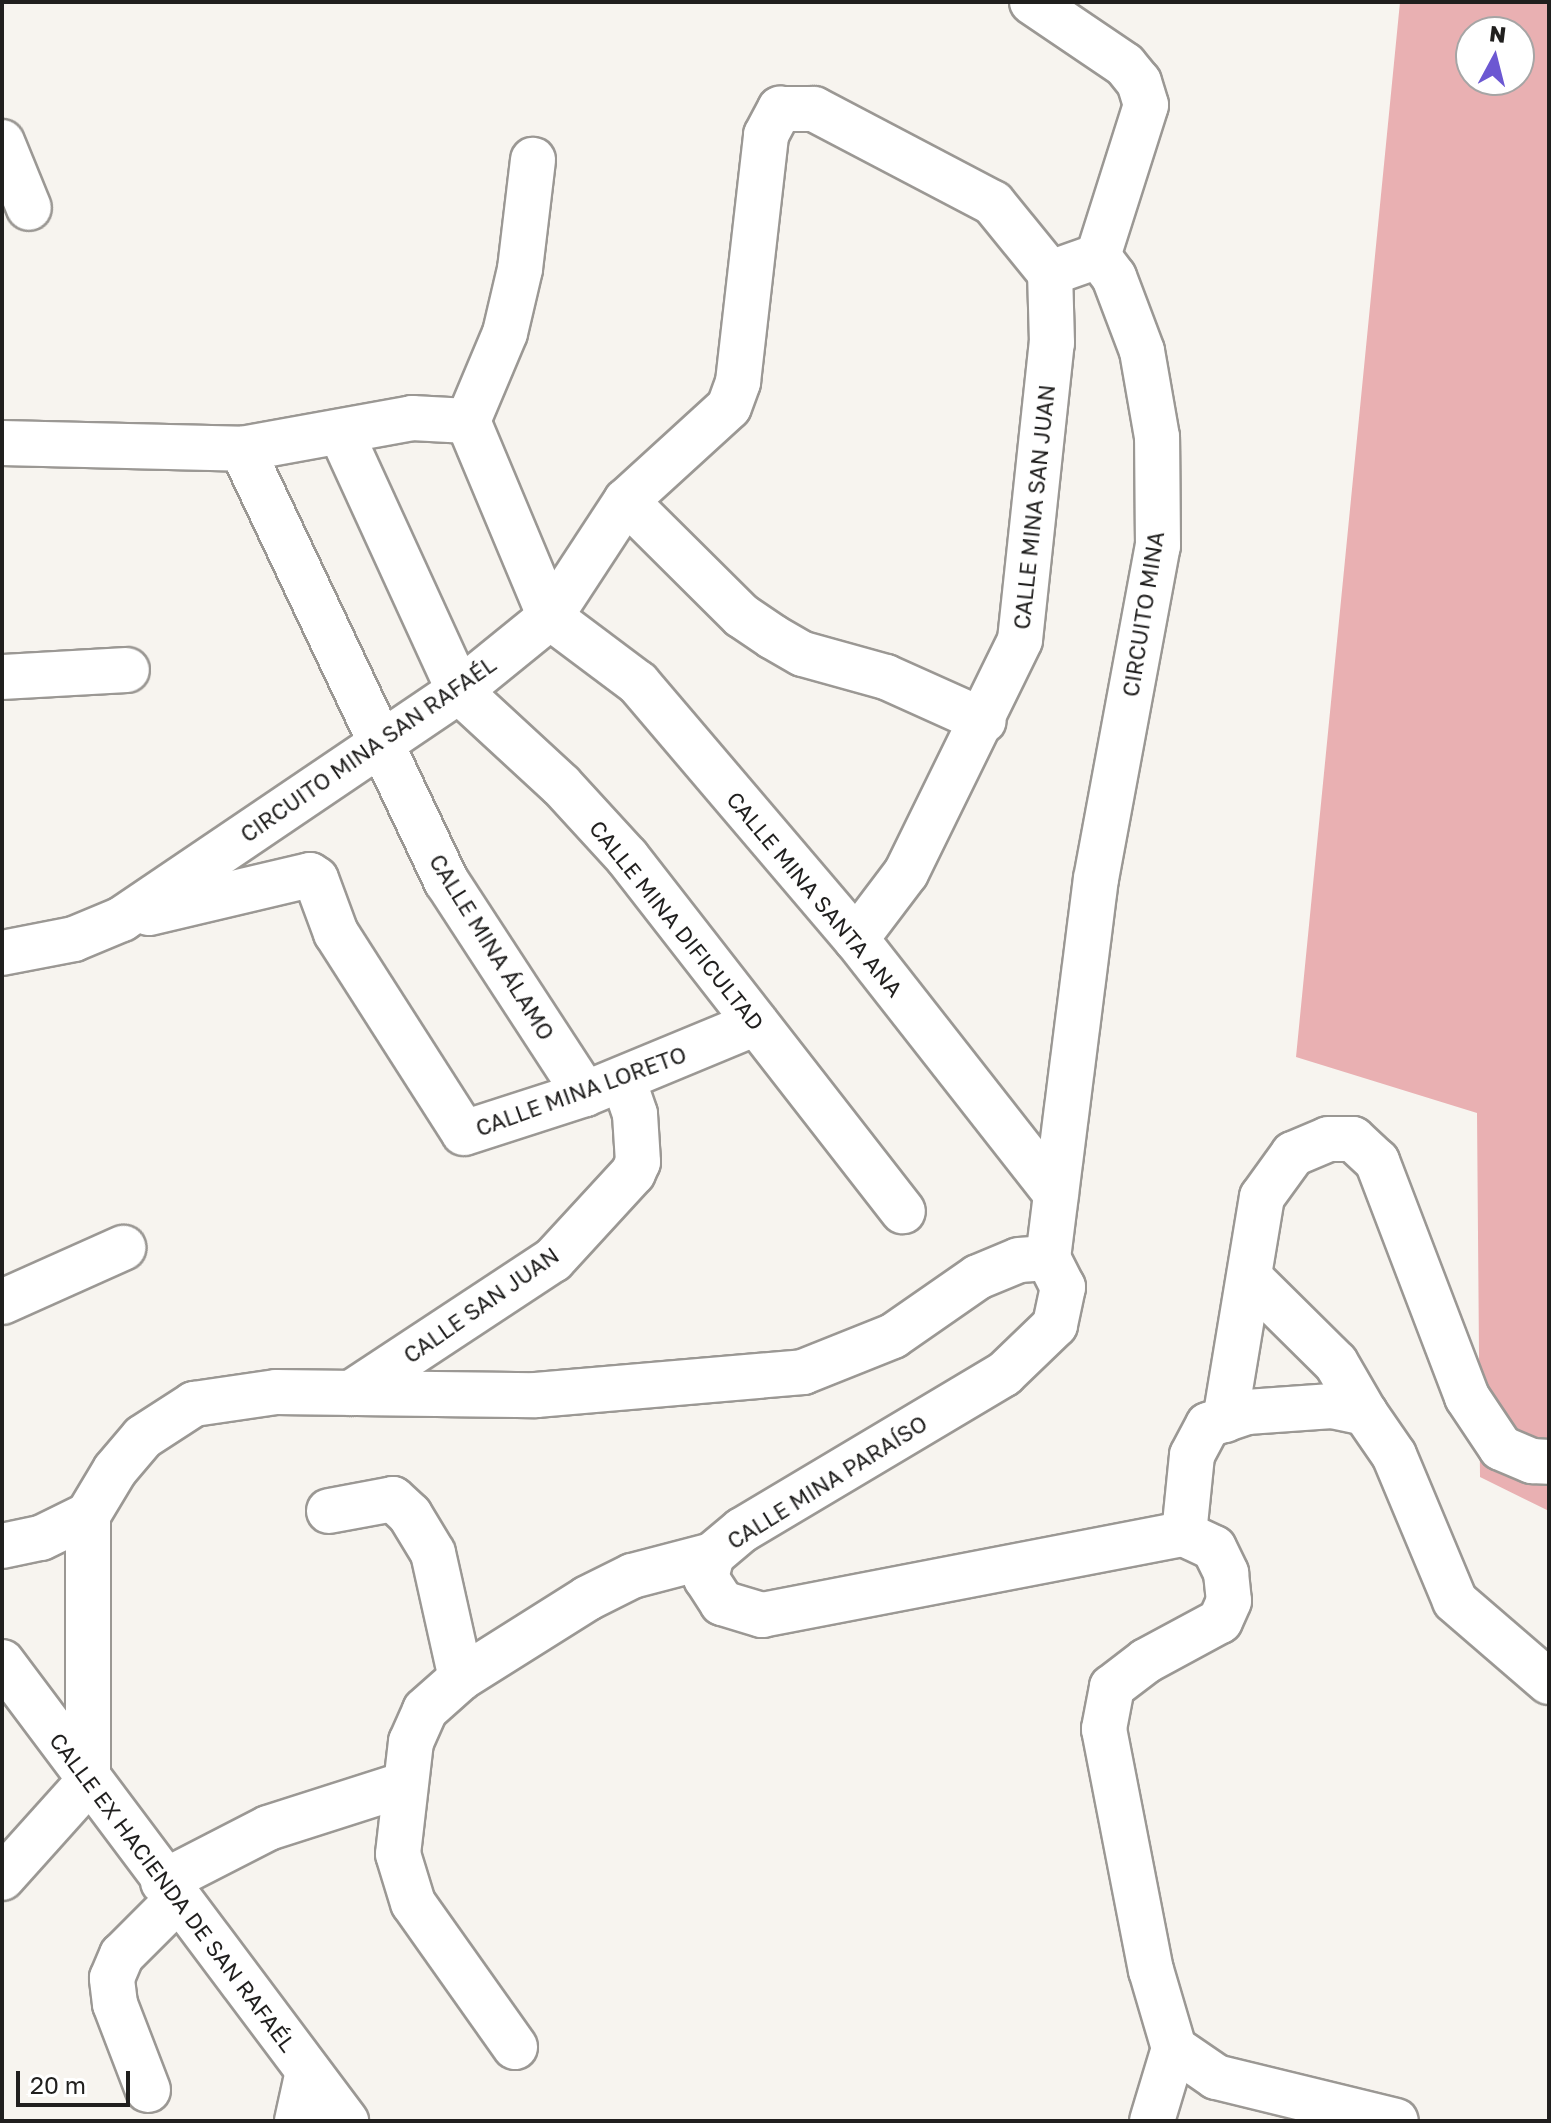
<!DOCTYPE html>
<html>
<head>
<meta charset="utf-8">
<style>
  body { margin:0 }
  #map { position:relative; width:1551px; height:2123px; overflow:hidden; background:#f7f4ef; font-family:"Golos Text",sans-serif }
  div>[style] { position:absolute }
  .green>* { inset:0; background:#e9b0b2 }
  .roads { filter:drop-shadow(2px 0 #9b9894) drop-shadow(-2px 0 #9b9894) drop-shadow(0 2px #9b9894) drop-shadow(0 -2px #9b9894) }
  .minor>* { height:44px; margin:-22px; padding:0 22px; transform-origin:22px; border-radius:22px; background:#fff }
  .major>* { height:44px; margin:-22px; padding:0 22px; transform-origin:22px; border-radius:22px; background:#fff }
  span { translate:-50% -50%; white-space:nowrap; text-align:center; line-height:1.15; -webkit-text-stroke:6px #fff; paint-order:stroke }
  .street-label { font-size:22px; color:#201f1e }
  .frame { position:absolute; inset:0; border:4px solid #201f1e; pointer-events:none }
  .north { position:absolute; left:1455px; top:16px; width:80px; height:80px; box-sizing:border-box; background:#fff; border:2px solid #a6a5a5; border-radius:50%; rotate:7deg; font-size:22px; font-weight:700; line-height:32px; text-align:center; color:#201f1e }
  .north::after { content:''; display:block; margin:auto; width:28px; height:36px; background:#6c58d2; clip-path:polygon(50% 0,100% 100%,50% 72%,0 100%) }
  .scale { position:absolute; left:16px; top:2071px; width:114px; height:36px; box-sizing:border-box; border:4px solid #201f1e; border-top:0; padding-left:10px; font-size:24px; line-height:28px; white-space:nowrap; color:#201f1e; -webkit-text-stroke:6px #fff; paint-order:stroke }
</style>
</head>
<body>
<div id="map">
  <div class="green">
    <i style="clip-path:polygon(evenodd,1400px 2px,1549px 2px,1549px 1511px,1480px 1477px,1477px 1113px,1296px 1057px,1400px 2px,1471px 32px,1519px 32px,1519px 80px,1471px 80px,1471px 32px)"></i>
  </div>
  <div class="roads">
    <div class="minor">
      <i style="left:1032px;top:2px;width:112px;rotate:34.1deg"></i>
      <i style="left:1125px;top:65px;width:22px;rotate:51deg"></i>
      <i style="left:1139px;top:82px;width:24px;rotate:73deg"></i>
      <i style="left:1146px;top:105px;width:158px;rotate:107.6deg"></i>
      <i style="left:2px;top:142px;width:71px;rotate:67.8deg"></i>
      <i style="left:468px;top:421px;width:212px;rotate:67.3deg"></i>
      <i style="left:550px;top:617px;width:110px;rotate:36.9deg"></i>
      <i style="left:638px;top:683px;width:336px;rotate:49.6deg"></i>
      <i style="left:856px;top:939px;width:324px;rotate:51.9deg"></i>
      <i style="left:468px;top:421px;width:95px;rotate:-67.2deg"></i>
      <i style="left:505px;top:333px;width:66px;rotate:-76.8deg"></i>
      <i style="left:520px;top:269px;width:110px;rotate:-83.2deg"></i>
      <i style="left:341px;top:433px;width:284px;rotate:65.4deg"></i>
      <i style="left:459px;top:691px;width:139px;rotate:42.7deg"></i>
      <i style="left:561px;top:785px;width:98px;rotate:47.5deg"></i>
      <i style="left:627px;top:857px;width:449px;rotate:52.1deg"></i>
      <i style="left:2px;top:443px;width:240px;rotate:1.4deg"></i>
      <i style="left:242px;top:449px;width:173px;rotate:-10.3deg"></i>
      <i style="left:412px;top:418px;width:56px;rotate:3.1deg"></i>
      <i style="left:242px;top:449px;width:479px;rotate:64.7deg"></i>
      <i style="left:447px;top:882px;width:253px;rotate:56.9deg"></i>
      <i style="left:626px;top:501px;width:163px;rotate:44.8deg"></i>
      <i style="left:742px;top:616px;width:37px;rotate:34deg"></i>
      <i style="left:773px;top:637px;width:34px;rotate:30deg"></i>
      <i style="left:803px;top:654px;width:86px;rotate:15.5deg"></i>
      <i style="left:886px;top:677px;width:107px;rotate:24.2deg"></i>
      <i style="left:2px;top:677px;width:125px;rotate:-3.2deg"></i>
      <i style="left:149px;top:913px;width:165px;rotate:-13.3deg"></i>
      <i style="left:310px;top:875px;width:7px;rotate:34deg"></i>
      <i style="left:316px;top:879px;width:58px;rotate:69.7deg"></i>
      <i style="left:336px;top:933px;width:237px;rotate:57.4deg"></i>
      <i style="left:464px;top:1133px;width:127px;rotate:-17.9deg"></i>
      <i style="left:585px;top:1094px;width:185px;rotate:-22.5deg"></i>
      <i style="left:856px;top:939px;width:83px;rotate:-52.9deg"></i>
      <i style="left:906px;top:873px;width:259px;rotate:-63.9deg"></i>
      <i style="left:1020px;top:640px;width:299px;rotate:-83.9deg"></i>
      <i style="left:1052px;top:343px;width:70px;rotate:-91.6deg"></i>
      <i style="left:2px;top:953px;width:73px;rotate:-11deg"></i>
      <i style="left:74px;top:939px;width:52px;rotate:-22.6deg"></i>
      <i style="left:122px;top:919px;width:407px;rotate:-34.1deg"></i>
      <i style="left:459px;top:691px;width:117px;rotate:-39.1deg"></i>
      <i style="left:550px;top:617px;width:139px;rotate:-56.8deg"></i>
      <i style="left:626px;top:501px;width:139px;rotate:-42.4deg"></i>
      <i style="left:729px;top:407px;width:27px;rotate:-70deg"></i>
      <i style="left:738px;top:382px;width:249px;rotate:-83.5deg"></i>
      <i style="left:766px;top:135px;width:30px;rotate:-62deg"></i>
      <i style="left:780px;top:109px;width:34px"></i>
      <i style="left:814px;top:109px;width:202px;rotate:27.7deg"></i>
      <i style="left:993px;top:203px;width:90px;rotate:50.8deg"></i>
      <i style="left:1048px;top:1258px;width:382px;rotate:-82.8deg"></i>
      <i style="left:1096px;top:879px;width:339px;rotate:-79.5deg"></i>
      <i style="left:1158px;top:546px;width:109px;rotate:-90.5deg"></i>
      <i style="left:1157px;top:437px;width:87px;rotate:-99.9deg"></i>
      <i style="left:1142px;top:351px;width:79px;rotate:-110.7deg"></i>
      <i style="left:1114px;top:277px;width:26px;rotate:-127deg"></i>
      <i style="left:1098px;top:256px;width:51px;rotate:160.5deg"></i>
      <i style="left:1252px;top:1280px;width:118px;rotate:44.7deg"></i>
      <i style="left:1336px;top:1363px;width:58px;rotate:59.9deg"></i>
      <i style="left:2px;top:1302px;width:133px;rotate:-24.1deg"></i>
      <i style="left:351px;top:1393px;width:242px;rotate:-33.4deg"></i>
      <i style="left:553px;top:1260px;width:118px;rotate:-47.4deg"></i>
      <i style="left:633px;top:1173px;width:12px;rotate:-66deg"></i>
      <i style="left:638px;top:1162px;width:48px;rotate:-93.6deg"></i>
      <i style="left:635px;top:1114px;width:37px;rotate:-109deg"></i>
      <i style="left:1225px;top:1420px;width:226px;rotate:-80.6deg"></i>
      <i style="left:1262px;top:1197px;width:53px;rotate:-54.2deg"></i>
      <i style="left:1293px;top:1154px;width:38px;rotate:-23deg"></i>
      <i style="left:1328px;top:1139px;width:25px"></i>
      <i style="left:1353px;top:1139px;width:33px;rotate:43deg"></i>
      <i style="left:1377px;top:1161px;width:253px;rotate:69.1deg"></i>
      <i style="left:1467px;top:1397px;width:61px;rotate:56.3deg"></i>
      <i style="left:1501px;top:1448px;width:34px;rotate:23deg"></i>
      <i style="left:1532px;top:1461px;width:17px;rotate:3deg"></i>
      <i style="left:329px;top:1511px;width:65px;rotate:-10.6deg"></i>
      <i style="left:393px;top:1499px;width:23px;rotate:43deg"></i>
      <i style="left:410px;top:1515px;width:44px;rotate:58.8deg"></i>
      <i style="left:433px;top:1553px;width:128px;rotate:77.4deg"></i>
      <i style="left:1184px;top:1534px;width:79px;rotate:-84.2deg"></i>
      <i style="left:1192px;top:1455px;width:34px;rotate:-62deg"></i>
      <i style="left:1208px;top:1425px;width:41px;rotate:-18.4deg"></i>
      <i style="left:1247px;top:1412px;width:85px;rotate:-4deg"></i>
      <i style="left:1332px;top:1406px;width:34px;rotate:12deg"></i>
      <i style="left:1365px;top:1413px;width:51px;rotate:55.4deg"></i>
      <i style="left:1394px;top:1455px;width:158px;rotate:67.3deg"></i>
      <i style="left:1455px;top:1601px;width:124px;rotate:40.8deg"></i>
      <i style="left:2px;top:1546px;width:40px;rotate:-12deg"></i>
      <i style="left:41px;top:1538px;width:52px;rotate:-26.1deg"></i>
      <i style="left:88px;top:1515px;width:52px;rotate:-59deg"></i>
      <i style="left:115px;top:1470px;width:43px;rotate:-49.7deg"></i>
      <i style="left:143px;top:1437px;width:61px;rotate:-32.9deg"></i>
      <i style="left:194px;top:1404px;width:83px;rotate:-8.3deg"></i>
      <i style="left:276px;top:1392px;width:260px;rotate:0.7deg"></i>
      <i style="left:536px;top:1395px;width:268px;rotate:-4.9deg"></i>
      <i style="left:803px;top:1372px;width:97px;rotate:-21.8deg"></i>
      <i style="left:893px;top:1336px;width:103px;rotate:-34.8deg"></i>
      <i style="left:978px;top:1277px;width:44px;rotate:-22.5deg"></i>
      <i style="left:1019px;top:1260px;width:29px;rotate:-4deg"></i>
      <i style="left:1048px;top:1258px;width:33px;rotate:63deg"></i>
      <i style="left:1063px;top:1287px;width:39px;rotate:102deg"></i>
      <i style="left:1055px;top:1325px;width:71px;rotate:136.1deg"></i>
      <i style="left:1004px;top:1374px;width:305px;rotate:149.2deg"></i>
      <i style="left:742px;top:1530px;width:39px;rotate:140deg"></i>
      <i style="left:712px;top:1555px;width:24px;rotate:105deg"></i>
      <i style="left:706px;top:1578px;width:30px;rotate:57deg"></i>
      <i style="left:722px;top:1603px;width:42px;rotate:16.7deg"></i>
      <i style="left:762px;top:1615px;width:430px;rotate:-10.9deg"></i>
      <i style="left:1184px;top:1534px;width:33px;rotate:25deg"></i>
      <i style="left:1214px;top:1548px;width:28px;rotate:64deg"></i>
      <i style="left:1226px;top:1573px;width:28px;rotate:84deg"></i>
      <i style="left:1229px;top:1601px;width:22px;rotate:114deg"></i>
      <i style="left:1220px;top:1621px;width:84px;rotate:151.6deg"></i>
      <i style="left:1146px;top:1661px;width:43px;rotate:142.6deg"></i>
      <i style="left:1112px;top:1687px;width:43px;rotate:100.8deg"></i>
      <i style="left:1104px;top:1729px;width:246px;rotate:79deg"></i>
      <i style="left:1151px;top:1970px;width:81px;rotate:73.6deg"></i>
      <i style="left:1174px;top:2048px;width:51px;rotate:34.6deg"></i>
      <i style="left:1216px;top:2077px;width:185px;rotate:13.7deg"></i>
      <i style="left:2px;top:1878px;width:129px;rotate:-48.1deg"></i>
      <i style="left:88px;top:1782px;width:267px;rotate:-90deg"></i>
      <i style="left:163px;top:1882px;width:118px;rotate:-27.2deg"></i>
      <i style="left:268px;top:1828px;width:142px;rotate:-17.7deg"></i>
      <i style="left:515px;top:2047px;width:176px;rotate:-125.3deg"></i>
      <i style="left:413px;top:1903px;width:51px;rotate:-107deg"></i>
      <i style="left:398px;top:1854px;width:113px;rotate:-83.4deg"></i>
      <i style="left:411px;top:1742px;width:35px;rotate:-66deg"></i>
      <i style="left:425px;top:1710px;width:48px;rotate:-41.6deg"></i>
      <i style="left:461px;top:1678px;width:150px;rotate:-32.2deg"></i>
      <i style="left:588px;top:1598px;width:49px;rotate:-26.6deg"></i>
      <i style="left:632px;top:1576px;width:83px;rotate:-14.7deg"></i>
      <i style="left:148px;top:2090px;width:92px;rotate:-111deg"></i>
      <i style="left:115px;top:2004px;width:26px;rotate:-97deg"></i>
      <i style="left:112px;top:1978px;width:25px;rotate:-67deg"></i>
      <i style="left:122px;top:1955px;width:78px;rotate:-45deg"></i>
      <i style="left:297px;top:2121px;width:51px;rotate:-77.6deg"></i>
      <i style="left:1152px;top:2121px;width:76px;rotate:-73.2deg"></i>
    </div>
    <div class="major">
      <i style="left:2px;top:1662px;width:574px;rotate:53.15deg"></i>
    </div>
  </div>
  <div class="street-label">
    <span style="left:1034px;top:507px;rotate:-84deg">CALLE MINA SAN JUAN</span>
    <span style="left:1143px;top:614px;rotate:-81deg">CIRCUITO MINA</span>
    <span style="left:368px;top:749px;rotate:-35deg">CIRCUITO MINA SAN RAFAÉL</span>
    <span style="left:815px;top:894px;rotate:50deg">CALLE MINA SANTA ANA</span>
    <span style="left:677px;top:925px;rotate:51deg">CALLE MINA DIFICULTAD</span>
    <span style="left:492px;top:947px;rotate:58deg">CALLE MINA ÁLAMO</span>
    <span style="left:581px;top:1091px;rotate:-20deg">CALLE MINA LORETO</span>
    <span style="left:481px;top:1305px;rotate:-35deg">CALLE SAN JUAN</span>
    <span style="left:827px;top:1482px;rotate:-32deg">CALLE MINA PARAÍSO</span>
    <span style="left:173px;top:1892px;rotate:53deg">CALLE EX HACIENDA DE SAN RAFAÉL</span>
  </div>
  <div class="frame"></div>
  <div class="north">N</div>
  <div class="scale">20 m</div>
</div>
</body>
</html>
